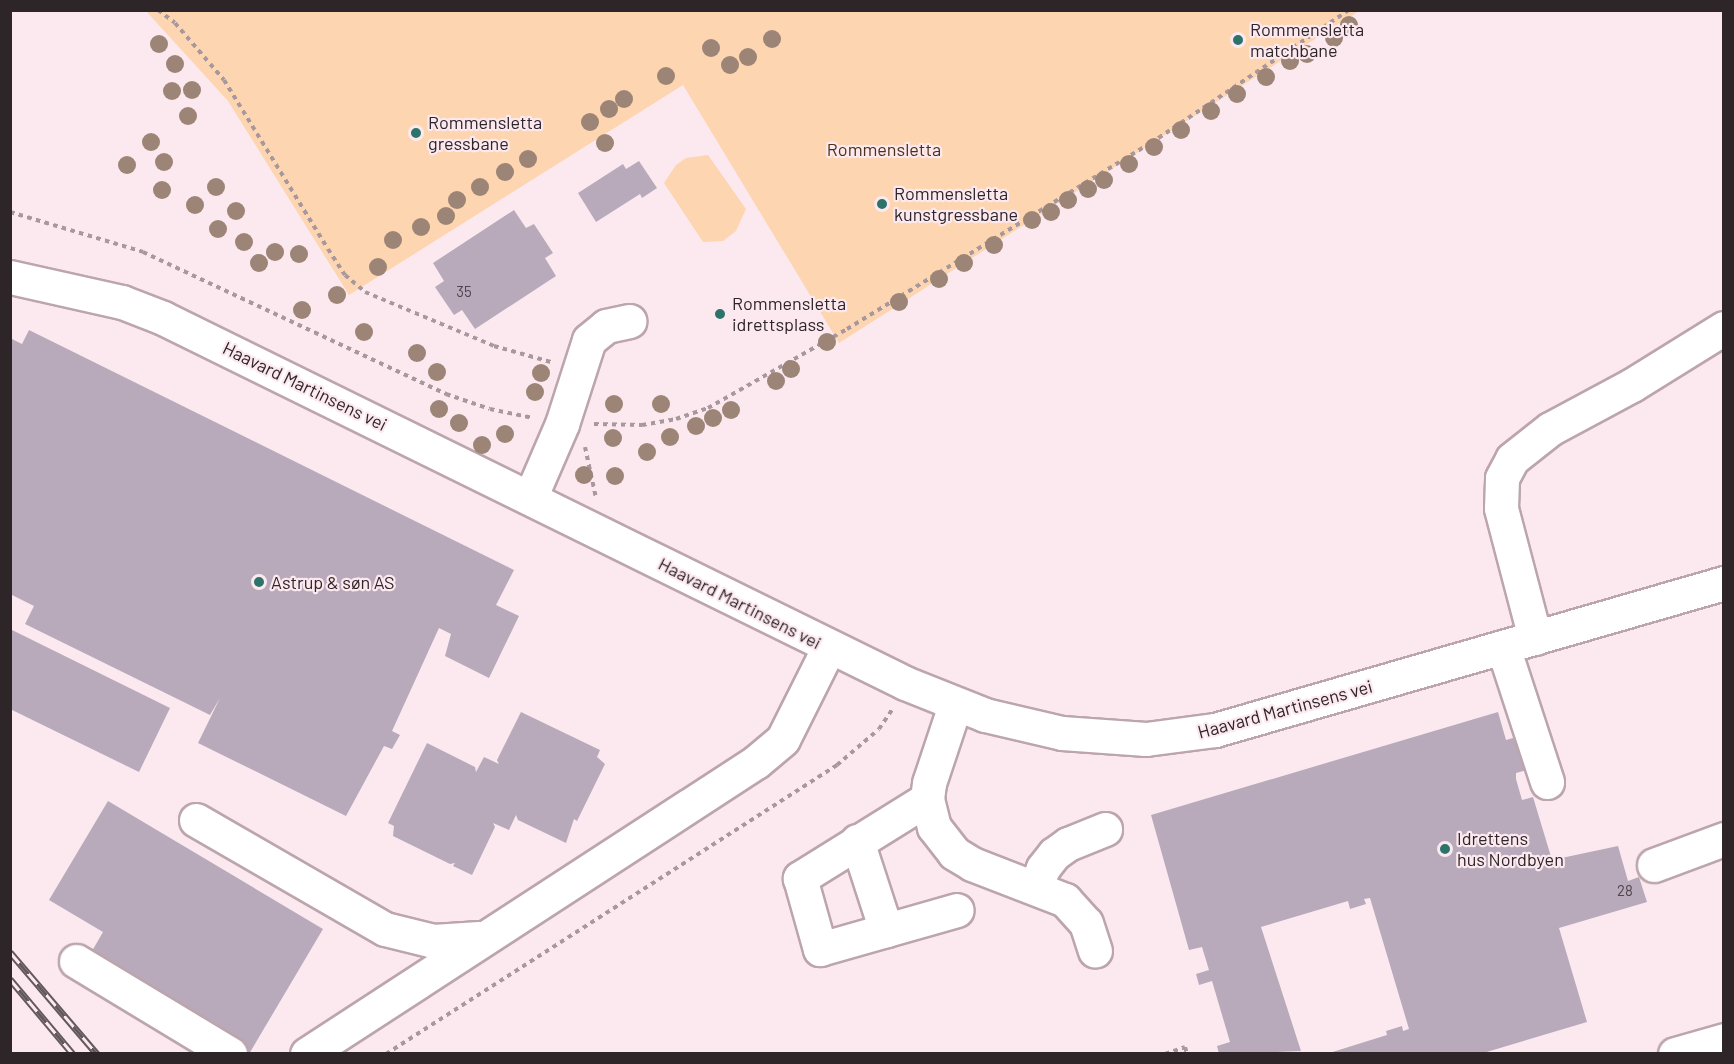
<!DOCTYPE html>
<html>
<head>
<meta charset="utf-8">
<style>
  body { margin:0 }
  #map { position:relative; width:1734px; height:1064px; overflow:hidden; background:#fce9ef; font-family:Barlow,sans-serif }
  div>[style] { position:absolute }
  .green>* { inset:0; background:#fdd5b0 }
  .building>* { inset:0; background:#b8aabb }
  .path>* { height:4px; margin-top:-2px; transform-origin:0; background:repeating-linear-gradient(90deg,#a7989d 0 4.5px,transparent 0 9px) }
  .roads { filter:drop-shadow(2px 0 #bca5ad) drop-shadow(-2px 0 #bca5ad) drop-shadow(0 2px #bca5ad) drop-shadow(0 -2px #bca5ad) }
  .minor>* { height:33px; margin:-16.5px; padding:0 16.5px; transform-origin:16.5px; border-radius:16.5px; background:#fff }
  .rail>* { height:7px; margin-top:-3.5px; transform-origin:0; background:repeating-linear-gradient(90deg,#fce9ef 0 14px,#63585b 0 28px); box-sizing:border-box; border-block:2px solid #63585b }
  .trees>* { width:18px; height:18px; margin:-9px; border-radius:50%; background:#9c8476 }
  .dots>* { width:16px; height:16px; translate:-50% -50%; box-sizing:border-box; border:3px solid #fce9ef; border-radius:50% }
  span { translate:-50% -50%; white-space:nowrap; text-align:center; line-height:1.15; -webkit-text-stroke:4.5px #fce9ef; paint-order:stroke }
  .number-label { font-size:15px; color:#50464d }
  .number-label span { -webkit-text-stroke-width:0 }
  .poi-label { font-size:18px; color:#2e2528 }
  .left { translate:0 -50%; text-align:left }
  .park-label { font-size:18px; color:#4e3113 }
  .street-label { font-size:18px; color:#2e2528 }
  .frame { position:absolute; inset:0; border:12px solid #2e2528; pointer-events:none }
</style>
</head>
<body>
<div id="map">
  <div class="green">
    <i style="clip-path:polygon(146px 11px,1359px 11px,839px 343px,683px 85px,349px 295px,228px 101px)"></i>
    <i style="clip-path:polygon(708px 155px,746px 209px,736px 231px,723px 241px,703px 242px,664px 183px,676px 165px,686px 158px)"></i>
  </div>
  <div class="building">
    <i style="clip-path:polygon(639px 161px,657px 188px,642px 198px,640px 194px,596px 222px,578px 193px,623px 164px,626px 169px)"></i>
    <i style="clip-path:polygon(514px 210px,526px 228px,534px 224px,553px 253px,545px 258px,556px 276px,475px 329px,462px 310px,454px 315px,435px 287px,444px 281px,433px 263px)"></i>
    <i style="clip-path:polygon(29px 330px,514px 570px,496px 605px,519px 616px,489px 678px,445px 656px,451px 634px,439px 628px,392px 731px,400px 735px,392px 749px,384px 746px,346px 816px,198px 743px,220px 698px,210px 715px,25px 624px,34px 606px,10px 594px,10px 338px,22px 344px)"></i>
    <i style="clip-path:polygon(10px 629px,170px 708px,139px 772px,10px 709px)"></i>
    <i style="clip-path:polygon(521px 712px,600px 750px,597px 757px,605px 764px,577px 821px,574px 819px,566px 843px,518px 820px,516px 815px,509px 830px,493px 823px,495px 827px,472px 875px,453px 866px,455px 863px,450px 864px,393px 836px,394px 826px,388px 823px,427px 743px,475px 767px,476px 772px,484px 757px,499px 764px,497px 760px)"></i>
    <i style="clip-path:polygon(1498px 712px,1506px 740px,1513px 738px,1530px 769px,1516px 773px,1516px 779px,1522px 800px,1533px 797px,1552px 860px,1618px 846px,1628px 881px,1639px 877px,1647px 902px,1559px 928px,1587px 1022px,1480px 1054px,1326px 1054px,1387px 1035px,1386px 1031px,1402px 1026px,1403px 1031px,1409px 1029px,1370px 898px,1364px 899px,1366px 904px,1350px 909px,1348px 901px,1261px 927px,1301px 1051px,1219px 1054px,1217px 1046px,1230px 1042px,1212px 981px,1199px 985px,1196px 974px,1209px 970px,1202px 947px,1189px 950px,1151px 815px)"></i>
    <i style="clip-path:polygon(108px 801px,323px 929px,249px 1054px,88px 958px,103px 932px,49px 900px)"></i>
  </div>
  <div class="path">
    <i style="left:158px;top:10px;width:21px;rotate:37deg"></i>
    <i style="left:175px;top:23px;width:75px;rotate:49.3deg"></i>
    <i style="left:224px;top:80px;width:198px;rotate:58.4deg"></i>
    <i style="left:328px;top:249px;width:31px;rotate:57deg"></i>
    <i style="left:345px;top:275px;width:26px;rotate:40deg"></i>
    <i style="left:365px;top:292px;width:140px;rotate:22.7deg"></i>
    <i style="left:494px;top:346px;width:59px;rotate:15.7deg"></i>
    <i style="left:10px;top:212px;width:139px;rotate:16.7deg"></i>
    <i style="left:143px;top:252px;width:335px;rotate:25.1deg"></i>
    <i style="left:446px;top:394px;width:46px;rotate:18.8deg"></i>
    <i style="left:490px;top:409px;width:44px;rotate:11.8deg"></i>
    <i style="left:594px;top:424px;width:48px;rotate:1.2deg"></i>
    <i style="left:642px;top:425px;width:35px;rotate:-10deg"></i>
    <i style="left:676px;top:419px;width:34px;rotate:-19deg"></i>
    <i style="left:708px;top:408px;width:160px;rotate:-29.6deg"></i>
    <i style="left:847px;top:329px;width:356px;rotate:-31.5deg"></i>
    <i style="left:1151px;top:143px;width:239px;rotate:-33.9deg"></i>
    <i style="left:585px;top:447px;width:52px;rotate:77.8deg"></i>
    <i style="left:386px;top:1054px;width:536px;rotate:-32.65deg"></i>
    <i style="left:837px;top:765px;width:55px;rotate:-40.6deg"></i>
    <i style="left:879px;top:729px;width:25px;rotate:-56deg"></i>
    <i style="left:1165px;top:1054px;width:21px;rotate:-19deg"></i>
    <i style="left:1185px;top:1047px;width:7px;rotate:74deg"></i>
  </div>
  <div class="roads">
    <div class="minor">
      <i style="left:10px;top:277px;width:115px;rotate:12.6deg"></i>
      <i style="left:122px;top:302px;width:44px;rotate:21.3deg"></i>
      <i style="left:163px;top:318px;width:827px;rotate:26.19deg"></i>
      <i style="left:905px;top:683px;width:86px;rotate:21.8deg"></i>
      <i style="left:985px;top:715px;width:79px;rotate:13.2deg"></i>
      <i style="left:1062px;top:733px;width:84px;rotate:4.1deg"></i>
      <i style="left:1146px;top:739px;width:70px;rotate:-7.4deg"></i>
      <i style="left:1215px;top:730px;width:530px;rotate:-16.11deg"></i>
      <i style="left:530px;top:498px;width:81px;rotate:-66.6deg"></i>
      <i style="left:562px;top:424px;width:88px;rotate:-72.2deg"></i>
      <i style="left:589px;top:340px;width:22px;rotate:-39deg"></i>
      <i style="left:606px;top:326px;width:24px;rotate:-12deg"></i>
      <i style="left:1535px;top:638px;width:134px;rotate:-104.7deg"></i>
      <i style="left:1501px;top:508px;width:30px;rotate:-88deg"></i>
      <i style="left:1502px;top:478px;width:21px;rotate:-62deg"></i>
      <i style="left:1512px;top:459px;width:48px;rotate:-38.3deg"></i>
      <i style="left:1550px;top:429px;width:93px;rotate:-28.2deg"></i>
      <i style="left:1632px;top:385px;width:108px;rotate:-31.8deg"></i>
      <i style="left:1503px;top:647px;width:142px;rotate:71.9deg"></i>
      <i style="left:955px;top:705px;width:82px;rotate:108.4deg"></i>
      <i style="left:929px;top:783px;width:16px;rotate:97deg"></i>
      <i style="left:927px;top:799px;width:29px;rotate:76deg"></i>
      <i style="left:934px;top:827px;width:33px;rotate:52deg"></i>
      <i style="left:954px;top:853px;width:21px;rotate:31deg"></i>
      <i style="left:972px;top:864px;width:100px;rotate:21.2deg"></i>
      <i style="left:1065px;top:900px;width:31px;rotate:48deg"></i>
      <i style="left:1086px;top:923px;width:29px;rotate:72deg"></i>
      <i style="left:927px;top:799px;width:150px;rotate:148.1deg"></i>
      <i style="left:800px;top:878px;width:74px;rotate:74.3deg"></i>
      <i style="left:820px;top:949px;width:142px;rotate:-15.9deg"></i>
      <i style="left:196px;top:820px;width:218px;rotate:30deg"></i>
      <i style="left:385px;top:929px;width:49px;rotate:14deg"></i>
      <i style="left:433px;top:941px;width:46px;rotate:-3.7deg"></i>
      <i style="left:857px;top:841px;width:94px;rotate:72deg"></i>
      <i style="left:1654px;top:865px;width:75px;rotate:-20.4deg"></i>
      <i style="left:1036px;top:887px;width:20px;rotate:-70deg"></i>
      <i style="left:1043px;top:868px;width:18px;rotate:-52deg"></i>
      <i style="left:1054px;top:854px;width:17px;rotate:-36deg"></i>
      <i style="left:1068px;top:844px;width:40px;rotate:-22deg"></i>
      <i style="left:76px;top:961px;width:180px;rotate:31.1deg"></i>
      <i style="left:307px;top:1054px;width:536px;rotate:-33.04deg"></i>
      <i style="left:756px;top:762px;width:35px;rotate:-40deg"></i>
      <i style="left:783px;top:739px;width:103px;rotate:-63.4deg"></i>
      <i style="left:1675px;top:1054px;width:51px;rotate:-15.9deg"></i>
    </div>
  </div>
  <div class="rail">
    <i style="left:10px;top:952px;width:134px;rotate:49.5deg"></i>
    <i style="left:10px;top:979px;width:98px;rotate:50deg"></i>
  </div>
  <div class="trees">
    <i style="left:1349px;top:25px"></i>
    <i style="left:1334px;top:38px"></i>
    <i style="left:772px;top:39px"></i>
    <i style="left:159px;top:44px"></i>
    <i style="left:711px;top:48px"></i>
    <i style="left:1307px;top:54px"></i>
    <i style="left:748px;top:57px"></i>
    <i style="left:1290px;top:61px"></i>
    <i style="left:175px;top:64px"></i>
    <i style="left:730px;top:65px"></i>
    <i style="left:666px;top:76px"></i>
    <i style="left:1266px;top:77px"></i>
    <i style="left:192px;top:90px"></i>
    <i style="left:172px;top:91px"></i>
    <i style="left:1237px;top:94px"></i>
    <i style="left:624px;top:99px"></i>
    <i style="left:609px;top:109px"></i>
    <i style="left:1211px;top:111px"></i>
    <i style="left:188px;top:116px"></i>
    <i style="left:590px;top:122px"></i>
    <i style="left:1181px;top:130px"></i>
    <i style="left:151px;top:142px"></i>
    <i style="left:605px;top:143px"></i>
    <i style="left:1154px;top:147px"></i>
    <i style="left:528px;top:159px"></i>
    <i style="left:164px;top:162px"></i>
    <i style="left:1129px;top:164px"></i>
    <i style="left:127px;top:165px"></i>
    <i style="left:505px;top:172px"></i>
    <i style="left:1104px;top:180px"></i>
    <i style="left:216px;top:187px"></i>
    <i style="left:480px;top:187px"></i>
    <i style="left:1088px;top:189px"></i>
    <i style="left:162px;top:190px"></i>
    <i style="left:457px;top:200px"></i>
    <i style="left:1068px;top:200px"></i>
    <i style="left:195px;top:205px"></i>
    <i style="left:236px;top:211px"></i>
    <i style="left:1051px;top:212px"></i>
    <i style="left:446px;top:216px"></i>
    <i style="left:1032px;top:220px"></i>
    <i style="left:421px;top:227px"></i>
    <i style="left:218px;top:229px"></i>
    <i style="left:393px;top:240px"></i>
    <i style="left:244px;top:242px"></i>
    <i style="left:994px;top:245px"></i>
    <i style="left:275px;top:252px"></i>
    <i style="left:299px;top:254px"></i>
    <i style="left:259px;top:263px"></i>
    <i style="left:964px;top:263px"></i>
    <i style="left:378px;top:267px"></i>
    <i style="left:939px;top:279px"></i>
    <i style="left:337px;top:295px"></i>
    <i style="left:899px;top:302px"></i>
    <i style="left:302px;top:310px"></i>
    <i style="left:364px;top:332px"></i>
    <i style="left:827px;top:342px"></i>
    <i style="left:417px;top:353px"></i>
    <i style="left:791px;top:369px"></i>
    <i style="left:437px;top:372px"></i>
    <i style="left:541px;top:373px"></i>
    <i style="left:776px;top:381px"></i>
    <i style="left:535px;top:392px"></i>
    <i style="left:614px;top:404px"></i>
    <i style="left:661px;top:404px"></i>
    <i style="left:439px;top:409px"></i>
    <i style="left:731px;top:410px"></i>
    <i style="left:713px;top:418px"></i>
    <i style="left:459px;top:423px"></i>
    <i style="left:696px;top:426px"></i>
    <i style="left:505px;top:434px"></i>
    <i style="left:670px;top:437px"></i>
    <i style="left:613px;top:438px"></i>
    <i style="left:482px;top:445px"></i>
    <i style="left:647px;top:452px"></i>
    <i style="left:584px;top:475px"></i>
    <i style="left:615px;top:476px"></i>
  </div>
  <div class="dots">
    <i style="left:1238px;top:40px;background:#2c7369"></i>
    <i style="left:416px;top:133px;background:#2c7369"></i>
    <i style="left:882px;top:204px;background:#2c7369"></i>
    <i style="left:720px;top:314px;background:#2c7369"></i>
    <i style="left:259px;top:582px;background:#2c7369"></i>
    <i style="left:1445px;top:849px;background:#2c7369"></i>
  </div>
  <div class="number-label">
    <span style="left:464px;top:292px">35</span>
    <span style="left:1625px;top:891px">28</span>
  </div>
  <div class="poi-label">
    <span class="left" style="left:1250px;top:40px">Rommensletta<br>matchbane</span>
    <span class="left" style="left:428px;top:133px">Rommensletta<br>gressbane</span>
    <span class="left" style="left:894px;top:204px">Rommensletta<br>kunstgressbane</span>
    <span class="left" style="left:732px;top:314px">Rommensletta<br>idrettsplass</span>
    <span class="left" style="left:271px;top:582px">Astrup &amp; søn AS</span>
    <span class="left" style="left:1457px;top:849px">Idrettens<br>hus Nordbyen</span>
  </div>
  <div class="park-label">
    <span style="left:884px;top:149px">Rommensletta</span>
  </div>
  <div class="street-label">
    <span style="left:305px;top:386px;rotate:26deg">Haavard Martinsens vei</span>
    <span style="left:740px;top:603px;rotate:27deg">Haavard Martinsens vei</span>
    <span style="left:1285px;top:709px;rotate:-15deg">Haavard Martinsens vei</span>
  </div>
  <div class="frame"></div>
</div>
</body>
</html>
